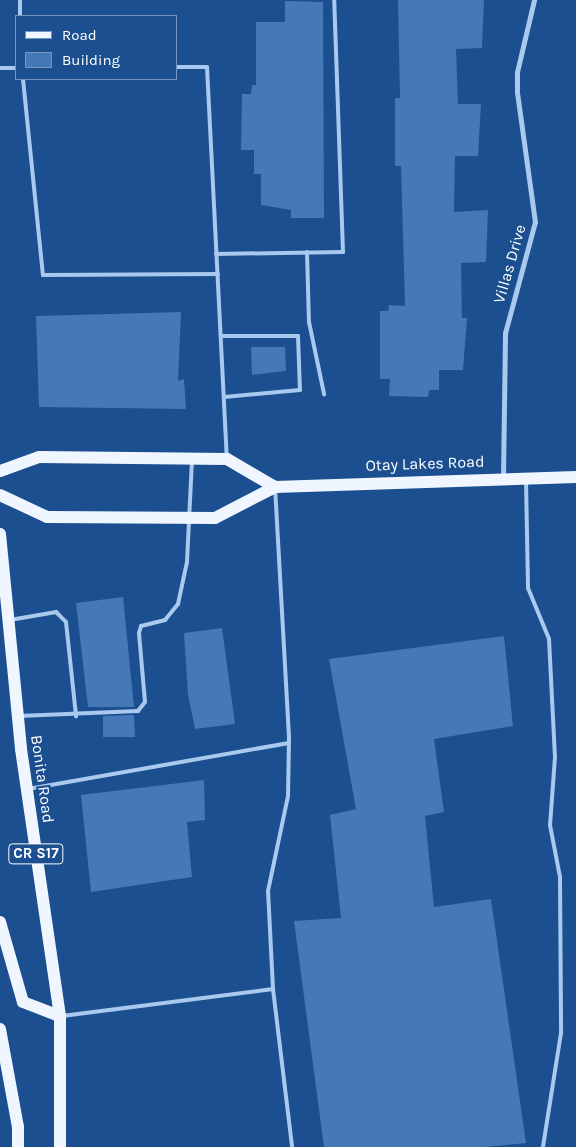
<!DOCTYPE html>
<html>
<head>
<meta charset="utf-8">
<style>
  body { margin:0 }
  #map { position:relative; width:576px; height:1147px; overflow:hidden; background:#1b4f8f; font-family:Karla,sans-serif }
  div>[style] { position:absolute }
  .building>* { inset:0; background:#4478b7 }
  .service>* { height:4px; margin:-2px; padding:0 2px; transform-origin:2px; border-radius:2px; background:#a9c9ee }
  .minor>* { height:5px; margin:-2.5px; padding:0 2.5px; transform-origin:2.5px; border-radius:2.5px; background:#a9c9ee }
  .primary>* { height:12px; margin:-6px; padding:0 6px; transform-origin:6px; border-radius:6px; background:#f0f6ff }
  span { translate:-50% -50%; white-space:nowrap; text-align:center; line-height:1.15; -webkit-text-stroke:4.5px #1b4f8f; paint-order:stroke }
  .shield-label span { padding:1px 4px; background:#1b4f8f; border:1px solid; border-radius:4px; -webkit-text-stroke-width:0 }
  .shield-label { font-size:15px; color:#fff; font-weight:700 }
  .street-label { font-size:16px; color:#fff }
  .legend { position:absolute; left:15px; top:15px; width:162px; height:65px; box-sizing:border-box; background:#1b4f8f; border:1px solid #7695bc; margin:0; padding:6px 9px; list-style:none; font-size:15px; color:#fff }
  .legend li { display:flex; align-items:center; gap:10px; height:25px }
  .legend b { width:25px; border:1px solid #7695bc }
</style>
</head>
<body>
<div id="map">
  <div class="building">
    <i style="clip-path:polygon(398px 0,484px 0,482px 48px,456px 49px,458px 104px,481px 104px,478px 156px,455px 156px,454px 212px,488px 210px,486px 262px,461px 263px,462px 318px,467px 318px,463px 370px,439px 370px,439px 390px,429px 390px,428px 397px,389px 396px,390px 379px,380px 379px,380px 311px,388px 311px,389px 305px,405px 306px,401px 166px,395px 166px,395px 98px,400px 98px)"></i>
    <i style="clip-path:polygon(285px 1px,323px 2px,324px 218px,291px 218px,291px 210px,261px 205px,261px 174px,254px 174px,254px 150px,241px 150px,242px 94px,251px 94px,252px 85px,256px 85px,256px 22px,285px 22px)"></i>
    <i style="clip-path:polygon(181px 312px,178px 381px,184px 379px,186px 409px,39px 407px,36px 316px)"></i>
    <i style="clip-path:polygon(251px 347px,285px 347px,286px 371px,252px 375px)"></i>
    <i style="clip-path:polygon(123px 597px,134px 707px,88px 707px,76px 603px)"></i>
    <i style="clip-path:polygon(222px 628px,235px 724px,195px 729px,188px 695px,184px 633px)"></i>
    <i style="clip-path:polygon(504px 636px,513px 726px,434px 739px,444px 812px,425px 816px,434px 907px,491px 899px,526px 1143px,484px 1147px,324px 1147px,294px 921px,341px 918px,330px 815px,356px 809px,329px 659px)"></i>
    <i style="clip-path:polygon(134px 715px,135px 737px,103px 737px,103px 716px)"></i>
    <i style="clip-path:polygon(204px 780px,205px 820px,187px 822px,192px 877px,91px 892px,81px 795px)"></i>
  </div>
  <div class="service">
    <i style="left:20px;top:0;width:16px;rotate:90deg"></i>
    <i style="left:176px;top:67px;width:31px"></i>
    <i style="left:207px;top:67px;width:390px;rotate:87.1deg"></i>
    <i style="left:0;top:68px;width:16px"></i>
    <i style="left:23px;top:79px;width:197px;rotate:84.2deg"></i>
    <i style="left:43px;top:275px;width:175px;rotate:-0.3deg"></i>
    <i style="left:307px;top:252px;width:70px;rotate:88.4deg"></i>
    <i style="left:309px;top:322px;width:74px;rotate:78.2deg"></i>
    <i style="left:216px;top:254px;width:127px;rotate:-0.9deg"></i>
    <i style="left:343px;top:252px;width:252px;rotate:-92deg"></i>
    <i style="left:221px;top:336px;width:77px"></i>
    <i style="left:298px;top:336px;width:54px;rotate:87.9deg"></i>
    <i style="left:300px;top:390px;width:76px;rotate:174.7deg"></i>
    <i style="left:526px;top:481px;width:107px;rotate:88.9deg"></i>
    <i style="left:528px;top:588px;width:55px;rotate:67.6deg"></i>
    <i style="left:549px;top:639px;width:118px;rotate:87.1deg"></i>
    <i style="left:555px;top:757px;width:68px;rotate:94.2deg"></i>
    <i style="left:550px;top:825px;width:53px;rotate:79.1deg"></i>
    <i style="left:560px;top:877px;width:156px;rotate:89.6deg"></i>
    <i style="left:561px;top:1033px;width:115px;rotate:99deg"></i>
    <i style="left:10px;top:620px;width:47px;rotate:-9.9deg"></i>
    <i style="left:56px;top:612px;width:14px;rotate:45deg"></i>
    <i style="left:66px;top:622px;width:95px;rotate:83.9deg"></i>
    <i style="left:19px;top:716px;width:119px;rotate:-2.4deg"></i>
    <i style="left:138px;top:711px;width:11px;rotate:-52deg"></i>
    <i style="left:145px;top:702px;width:69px;rotate:-95deg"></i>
    <i style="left:139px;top:633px;width:7px;rotate:-74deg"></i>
    <i style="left:141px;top:626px;width:25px;rotate:-14deg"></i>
    <i style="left:165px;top:620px;width:21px;rotate:-51deg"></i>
    <i style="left:178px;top:604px;width:43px;rotate:-77.9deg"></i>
    <i style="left:187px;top:562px;width:101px;rotate:-87.2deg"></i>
    <i style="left:28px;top:789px;width:265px;rotate:-10deg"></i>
    <i style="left:273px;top:989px;width:98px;rotate:-92.9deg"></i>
    <i style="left:268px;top:891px;width:97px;rotate:-78.1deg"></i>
    <i style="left:288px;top:796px;width:59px;rotate:-89deg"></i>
    <i style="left:289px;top:737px;width:248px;rotate:-93.2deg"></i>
    <i style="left:62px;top:1016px;width:213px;rotate:-7.3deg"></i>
    <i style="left:273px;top:989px;width:159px;rotate:83.1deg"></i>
  </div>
  <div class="minor">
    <i style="left:503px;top:478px;width:145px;rotate:-89.2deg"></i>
    <i style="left:505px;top:333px;width:115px;rotate:-74.9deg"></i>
    <i style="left:535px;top:222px;width:131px;rotate:-97.9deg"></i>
    <i style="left:517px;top:92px;width:20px;rotate:-90deg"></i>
    <i style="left:517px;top:72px;width:74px;rotate:-76.7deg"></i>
  </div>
  <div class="primary">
    <i style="left:0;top:471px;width:41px;rotate:-19.7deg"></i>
    <i style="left:39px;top:457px;width:188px;rotate:0.6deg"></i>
    <i style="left:227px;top:459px;width:56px;rotate:30.3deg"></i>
    <i style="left:0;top:495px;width:52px;rotate:25.1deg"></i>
    <i style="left:47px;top:517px;width:168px;rotate:0.3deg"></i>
    <i style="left:215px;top:518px;width:68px;rotate:-27.3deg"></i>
    <i style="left:275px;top:487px;width:301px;rotate:-1.9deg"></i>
    <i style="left:0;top:534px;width:216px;rotate:84.4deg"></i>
    <i style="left:21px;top:749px;width:270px;rotate:81.7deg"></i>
    <i style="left:60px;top:1016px;width:131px;rotate:90deg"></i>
    <i style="left:0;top:922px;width:83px;rotate:74deg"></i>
    <i style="left:23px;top:1002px;width:40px;rotate:21deg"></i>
    <i style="left:0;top:1029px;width:100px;rotate:79.6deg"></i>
    <i style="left:18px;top:1127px;width:20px;rotate:90deg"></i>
  </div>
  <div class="shield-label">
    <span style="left:36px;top:854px">CR S17</span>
  </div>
  <div class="street-label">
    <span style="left:510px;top:264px;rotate:-74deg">Villas Drive</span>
    <span style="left:425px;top:464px;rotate:-2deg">Otay Lakes Road</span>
    <span style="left:42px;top:779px;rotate:82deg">Bonita Road</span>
  </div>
  <ul class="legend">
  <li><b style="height:6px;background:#f0f6ff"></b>Road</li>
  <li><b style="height:14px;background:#4478b7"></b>Building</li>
  </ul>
</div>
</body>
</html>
